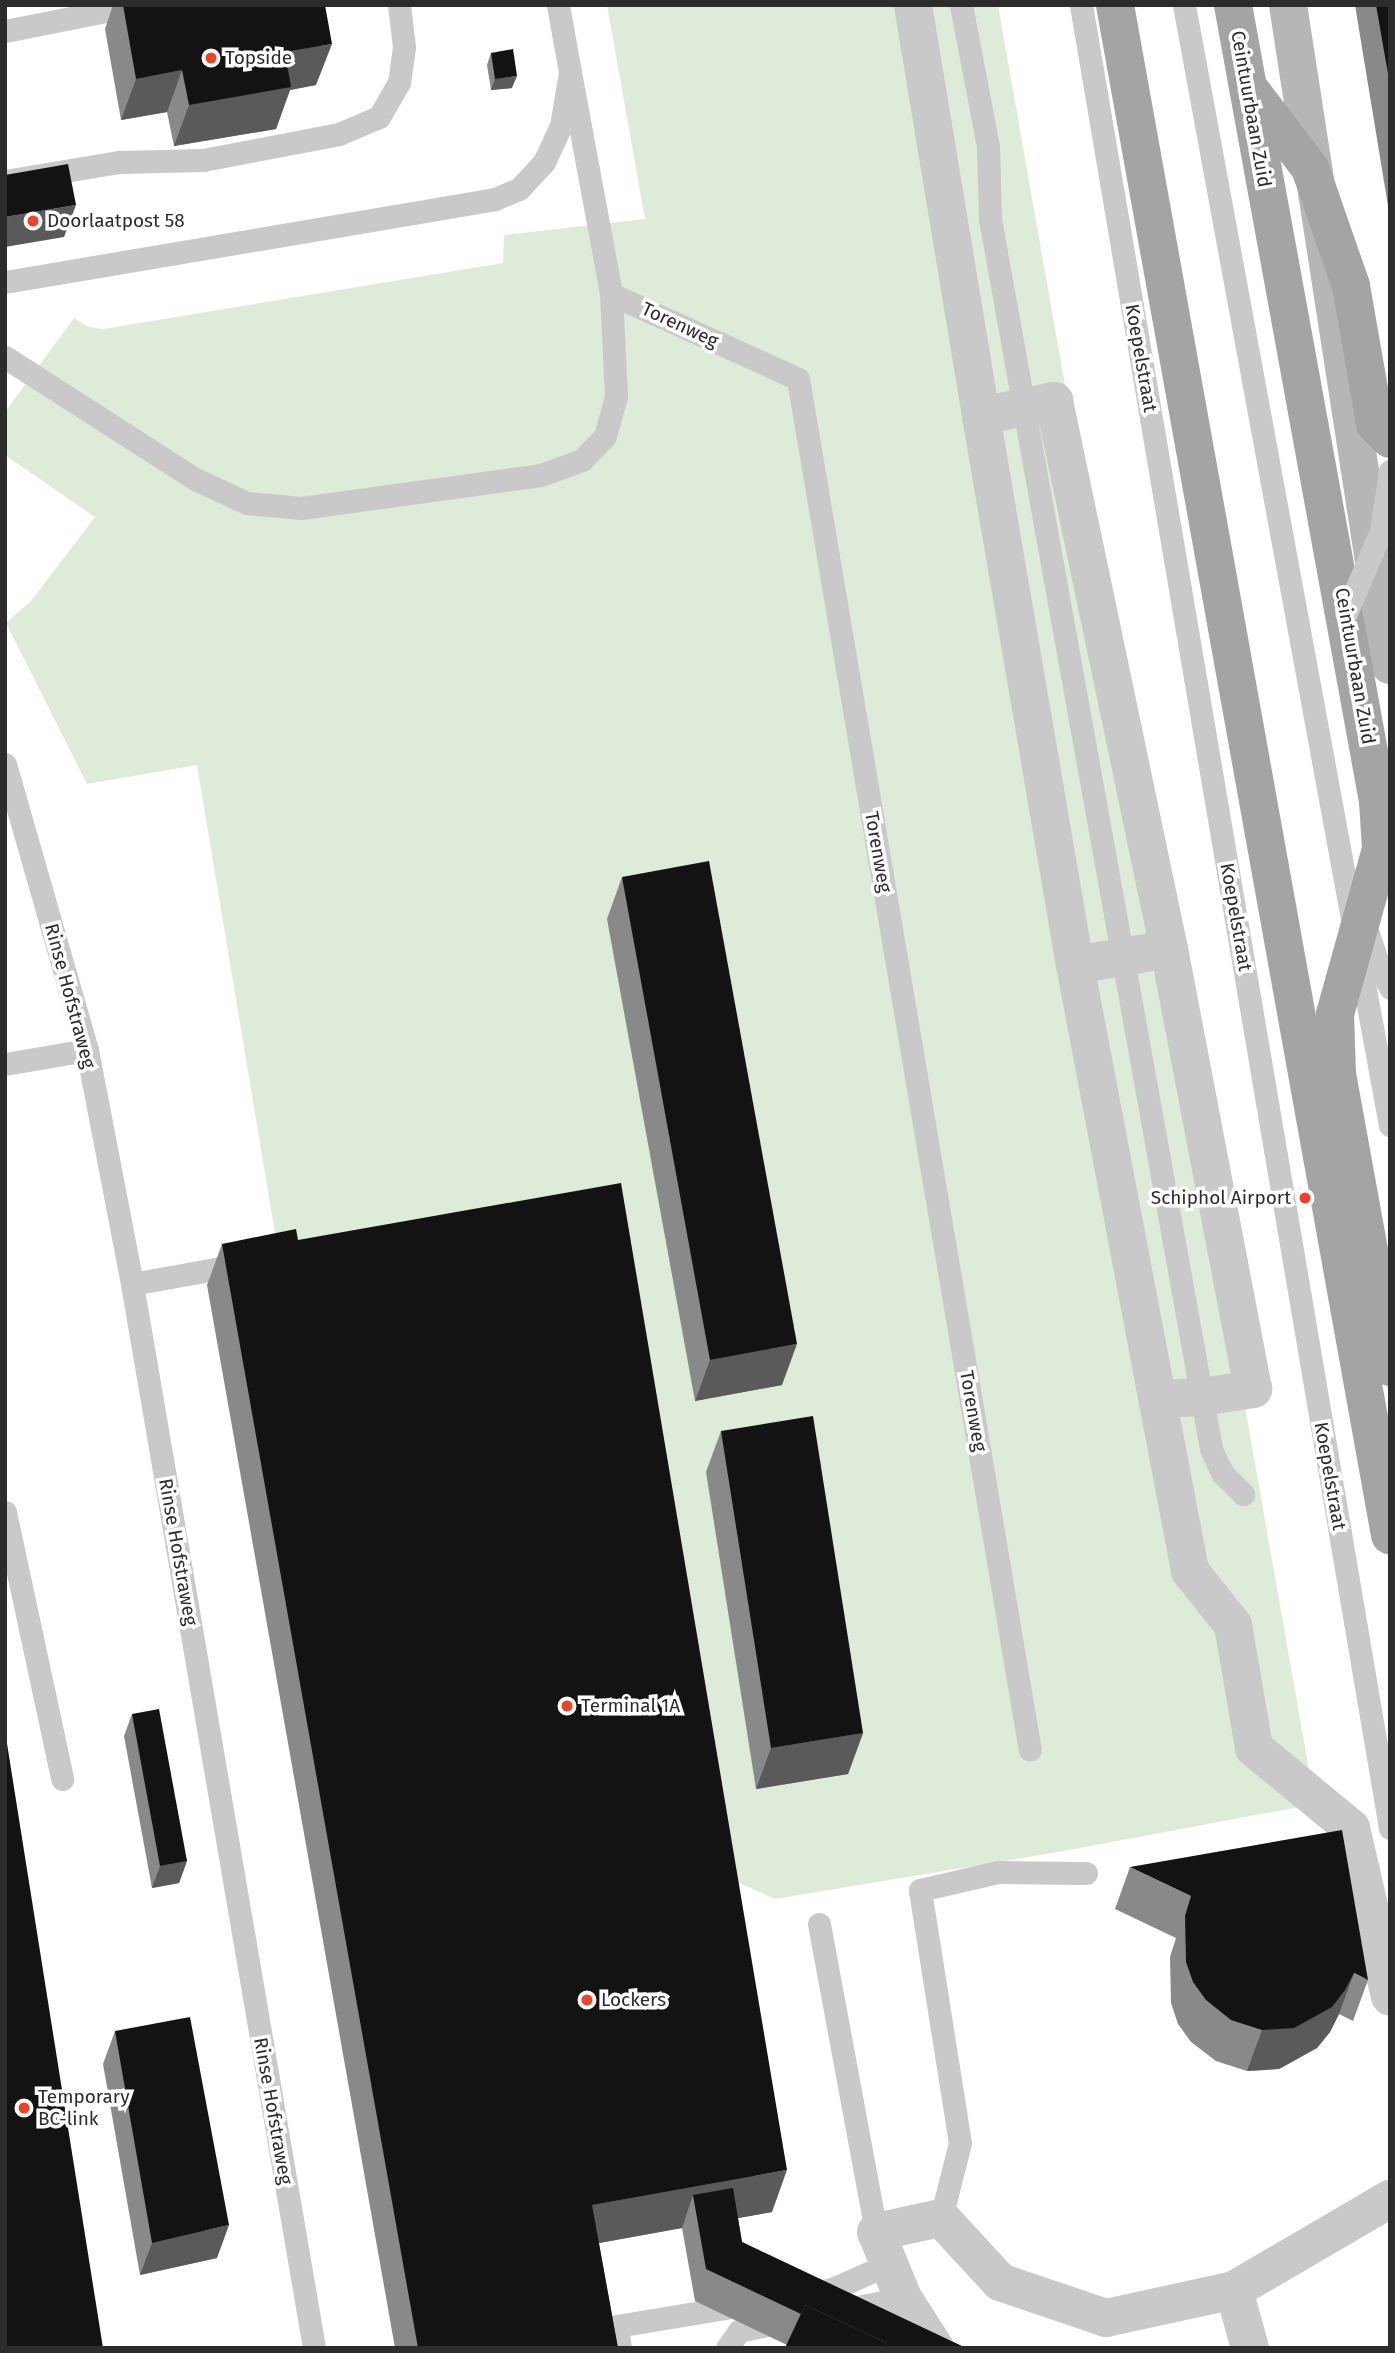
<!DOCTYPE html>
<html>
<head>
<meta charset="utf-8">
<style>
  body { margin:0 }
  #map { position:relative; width:1395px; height:2353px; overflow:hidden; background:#fff; font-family:"Fira Sans",sans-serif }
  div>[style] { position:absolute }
  .green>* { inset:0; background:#deebd9 }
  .lane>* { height:23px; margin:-11.5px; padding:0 11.5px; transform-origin:11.5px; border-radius:11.5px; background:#c9c9c9 }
  .street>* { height:38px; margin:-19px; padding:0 19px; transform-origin:19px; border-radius:19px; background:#c9c9c9 }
  .secondary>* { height:38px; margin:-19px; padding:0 19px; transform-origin:19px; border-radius:19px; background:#b6b6b6 }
  .primary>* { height:38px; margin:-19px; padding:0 19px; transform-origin:19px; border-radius:19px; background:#a4a4a4 }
  .lane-bridge>* { height:23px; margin:-11.5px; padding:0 11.5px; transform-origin:11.5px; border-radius:11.5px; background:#c9c9c9 }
  .primary-bridge>* { height:38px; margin:-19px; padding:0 19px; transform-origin:19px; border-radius:19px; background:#a4a4a4 }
  .wall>* { inset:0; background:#898989 }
  .shaded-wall>* { inset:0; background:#5a5a5a }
  .building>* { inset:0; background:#131313 }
  .dots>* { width:19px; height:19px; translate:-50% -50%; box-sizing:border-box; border:4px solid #fff; border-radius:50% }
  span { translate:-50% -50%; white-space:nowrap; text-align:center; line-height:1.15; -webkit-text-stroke:7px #fff; paint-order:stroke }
  .poi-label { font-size:19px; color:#2c2c2c }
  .left { translate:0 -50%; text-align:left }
  .right { translate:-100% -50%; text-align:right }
  .street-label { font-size:19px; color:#2c2c2c }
  .frame { position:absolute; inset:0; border:7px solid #2c2c2c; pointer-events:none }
</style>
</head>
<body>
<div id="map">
  <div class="green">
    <i style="clip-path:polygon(607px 5px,998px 5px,1315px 1804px,1053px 1853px,775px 1899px,715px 1872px,283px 1281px,197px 765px,87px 784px,6px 623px,31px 601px,95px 517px,5px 455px,5px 412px,74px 318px,88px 327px,103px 329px,503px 263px,504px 235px,645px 219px)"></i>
  </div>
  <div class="lane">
    <i style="left:961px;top:5px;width:144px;rotate:79.2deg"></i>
    <i style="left:988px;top:146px;width:73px;rotate:88.4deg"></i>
    <i style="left:990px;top:219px;width:1250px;rotate:79.81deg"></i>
    <i style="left:1211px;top:1449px;width:26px;rotate:65deg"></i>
    <i style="left:1222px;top:1473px;width:30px;rotate:45deg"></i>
    <i style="left:1081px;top:5px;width:1849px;rotate:80.38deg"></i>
    <i style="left:1184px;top:5px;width:1139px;rotate:79.58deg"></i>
    <i style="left:5px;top:31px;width:134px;rotate:-11.2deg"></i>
    <i style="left:570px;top:72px;width:226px;rotate:79.5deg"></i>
    <i style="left:611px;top:294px;width:205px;rotate:24.4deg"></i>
    <i style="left:798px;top:379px;width:1390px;rotate:80.4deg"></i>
    <i style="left:5px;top:181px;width:116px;rotate:-9.5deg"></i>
    <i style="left:119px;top:162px;width:84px;rotate:-1.4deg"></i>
    <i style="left:203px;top:160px;width:138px;rotate:-10.8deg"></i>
    <i style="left:339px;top:134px;width:43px;rotate:-23deg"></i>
    <i style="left:379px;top:117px;width:39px;rotate:-60deg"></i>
    <i style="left:399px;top:83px;width:36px;rotate:-82deg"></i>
    <i style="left:404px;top:47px;width:42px;rotate:-96.8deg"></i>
    <i style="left:5px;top:282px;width:497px;rotate:-9.6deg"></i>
    <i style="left:495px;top:199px;width:26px;rotate:-23deg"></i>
    <i style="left:519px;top:189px;width:37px;rotate:-47deg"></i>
    <i style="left:544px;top:162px;width:40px;rotate:-65deg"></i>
    <i style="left:561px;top:126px;width:55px;rotate:-80.5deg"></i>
    <i style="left:570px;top:72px;width:68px;rotate:-100.2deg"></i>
    <i style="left:5px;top:357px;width:226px;rotate:32.7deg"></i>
    <i style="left:195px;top:479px;width:57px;rotate:24.8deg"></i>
    <i style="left:247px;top:503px;width:54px;rotate:5.3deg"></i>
    <i style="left:301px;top:508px;width:242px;rotate:-7.8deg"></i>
    <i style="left:541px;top:475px;width:44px;rotate:-20.1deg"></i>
    <i style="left:582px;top:460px;width:33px;rotate:-46deg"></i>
    <i style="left:605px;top:436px;width:41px;rotate:-74.6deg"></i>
    <i style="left:616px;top:396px;width:102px;rotate:-92.8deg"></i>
    <i style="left:5px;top:764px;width:298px;rotate:74deg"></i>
    <i style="left:87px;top:1050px;width:238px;rotate:79.1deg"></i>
    <i style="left:132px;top:1284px;width:1079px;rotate:80.29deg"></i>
    <i style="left:1366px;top:927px;width:40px;rotate:72deg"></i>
    <i style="left:1378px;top:965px;width:26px;rotate:62deg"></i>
    <i style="left:5px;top:1064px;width:83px;rotate:-9.7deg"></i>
    <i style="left:132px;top:1284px;width:113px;rotate:-10.2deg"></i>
    <i style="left:5px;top:1512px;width:273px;rotate:77.9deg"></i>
    <i style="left:819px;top:1924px;width:313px;rotate:79.5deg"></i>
    <i style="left:941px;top:2218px;width:77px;rotate:-75.8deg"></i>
    <i style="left:960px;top:2143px;width:256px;rotate:-99deg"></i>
    <i style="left:920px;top:1890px;width:80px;rotate:-13deg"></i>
    <i style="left:998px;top:1872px;width:88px;rotate:0.7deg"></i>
    <i style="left:807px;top:2294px;width:25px;rotate:-11deg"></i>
    <i style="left:832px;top:2289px;width:62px;rotate:-23.7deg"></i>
    <i style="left:842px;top:2310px;width:62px;rotate:-11.1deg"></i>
    <i style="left:620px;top:2348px;width:22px;rotate:-98deg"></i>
    <i style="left:617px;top:2326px;width:127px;rotate:-9.5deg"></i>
    <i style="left:727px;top:2348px;width:21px;rotate:-55deg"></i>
    <i style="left:739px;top:2331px;width:43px;rotate:-12.1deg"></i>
  </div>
  <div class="street">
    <i style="left:913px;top:5px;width:417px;rotate:80.6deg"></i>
    <i style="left:1075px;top:965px;width:557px;rotate:-99.72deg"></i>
    <i style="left:981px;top:416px;width:75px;rotate:-11.6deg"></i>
    <i style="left:1054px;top:401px;width:560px;rotate:78.15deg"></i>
    <i style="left:1158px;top:1399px;width:44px;rotate:-2.6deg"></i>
    <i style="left:1202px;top:1397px;width:52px;rotate:-8.9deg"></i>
    <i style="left:1253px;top:1389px;width:448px;rotate:-100.8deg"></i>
    <i style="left:1169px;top:949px;width:95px;rotate:170.3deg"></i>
    <i style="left:1075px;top:965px;width:617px;rotate:79.25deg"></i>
    <i style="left:1190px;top:1571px;width:69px;rotate:51.5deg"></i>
    <i style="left:1233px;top:1625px;width:125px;rotate:80.3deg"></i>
    <i style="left:1254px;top:1748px;width:126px;rotate:39.5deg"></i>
    <i style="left:1351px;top:1828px;width:173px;rotate:77deg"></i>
    <i style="left:1234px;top:2290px;width:60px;rotate:74.6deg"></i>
    <i style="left:935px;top:2348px;width:59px;rotate:-122.6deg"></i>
    <i style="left:903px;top:2298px;width:71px;rotate:-112.2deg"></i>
    <i style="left:876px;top:2232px;width:66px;rotate:-12.2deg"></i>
    <i style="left:941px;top:2218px;width:87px;rotate:47.3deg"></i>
    <i style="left:1000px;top:2282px;width:112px;rotate:18.8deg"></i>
    <i style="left:1106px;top:2318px;width:131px;rotate:-12.3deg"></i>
    <i style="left:1234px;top:2290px;width:181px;rotate:-30.3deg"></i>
  </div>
  <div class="secondary">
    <i style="left:1288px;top:5px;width:668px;rotate:81.21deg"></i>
  </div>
  <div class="primary">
    <i style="left:1115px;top:5px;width:1555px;rotate:79.81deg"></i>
    <i style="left:1233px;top:5px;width:809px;rotate:79.68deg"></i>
    <i style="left:1378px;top:801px;width:25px;rotate:61deg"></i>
    <i style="left:1337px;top:1074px;width:298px;rotate:79.7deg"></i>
  </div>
  <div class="lane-bridge">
    <i style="left:1346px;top:613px;width:89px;rotate:-66.9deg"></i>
    <i style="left:1381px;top:531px;width:61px;rotate:-81.5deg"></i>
  </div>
  <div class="primary-bridge">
    <i style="left:1248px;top:87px;width:102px;rotate:52.6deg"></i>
    <i style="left:1310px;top:168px;width:125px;rotate:70.8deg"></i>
    <i style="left:1351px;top:286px;width:140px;rotate:80.1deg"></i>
    <i style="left:1375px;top:424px;width:21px;rotate:45deg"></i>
    <i style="left:1337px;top:1074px;width:60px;rotate:-91.9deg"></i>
    <i style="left:1335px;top:1014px;width:171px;rotate:-74.4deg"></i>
    <i style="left:1381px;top:849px;width:48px;rotate:-93.6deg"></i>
  </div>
  <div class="wall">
    <i style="clip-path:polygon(113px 5px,325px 5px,316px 85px,290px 90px,276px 129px,174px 146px,167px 112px,121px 120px,105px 29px)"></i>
    <i style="clip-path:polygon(1355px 5px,1390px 5px,1390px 218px)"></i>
    <i style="clip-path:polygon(491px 53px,512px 88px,491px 90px,487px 65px)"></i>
    <i style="clip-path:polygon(622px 877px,782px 1385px,695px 1401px,607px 919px)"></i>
    <i style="clip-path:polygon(298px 1240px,772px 2212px,738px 2218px,742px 2242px,966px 2348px,787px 2345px,695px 2301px,682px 2228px,599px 2243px,618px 2348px,395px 2348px,207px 1285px,222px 1244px)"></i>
    <i style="clip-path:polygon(721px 1431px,863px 1733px,848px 1774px,756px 1789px,706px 1472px)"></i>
    <i style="clip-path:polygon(132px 1714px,187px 1861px,179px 1883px,152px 1888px,124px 1736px)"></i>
    <i style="clip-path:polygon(1130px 1867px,1368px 1980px,1353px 2021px,1339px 2014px,1330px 2032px,1317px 2048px,1279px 2069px,1247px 2071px,1216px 2061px,1191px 2042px,1178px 2024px,1171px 2003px,1170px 1957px,1176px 1938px,1115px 1909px)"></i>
    <i style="clip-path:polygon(115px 2031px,217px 2258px,140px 2275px,103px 2064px)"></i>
  </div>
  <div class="shaded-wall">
    <i style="clip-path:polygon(332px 44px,316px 85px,290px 90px,276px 129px,174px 146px,189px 105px,285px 52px)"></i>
    <i style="clip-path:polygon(182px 70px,167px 112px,121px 120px,136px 79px)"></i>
    <i style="clip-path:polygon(517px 76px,512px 88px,491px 90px,495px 79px)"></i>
    <i style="clip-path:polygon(76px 205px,64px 237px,5px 247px,5px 217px)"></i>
    <i style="clip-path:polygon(797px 1344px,782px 1385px,695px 1401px,710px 1360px)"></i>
    <i style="clip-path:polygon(863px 1733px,848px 1774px,756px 1789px,771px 1748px)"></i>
    <i style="clip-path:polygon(187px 1861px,179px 1883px,152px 1888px,160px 1866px)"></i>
    <i style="clip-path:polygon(1354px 1973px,1339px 2014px,1330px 2032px,1317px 2048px,1279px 2069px,1247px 2071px,1262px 2030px)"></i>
    <i style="clip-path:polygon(787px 2170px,772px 2212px,699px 2225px,693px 2195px,682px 2228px,577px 2247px,592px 2205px)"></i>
    <i style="clip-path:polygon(229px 2225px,217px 2258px,140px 2275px,152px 2243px)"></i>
  </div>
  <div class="building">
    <i style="clip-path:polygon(123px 5px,325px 5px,332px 44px,285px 52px,291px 87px,189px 105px,182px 70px,136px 79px)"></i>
    <i style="clip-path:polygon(1376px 5px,1390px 5px,1390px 85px)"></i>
    <i style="clip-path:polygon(513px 49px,517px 76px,495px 79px,491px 53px)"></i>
    <i style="clip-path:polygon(68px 164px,76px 205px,5px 217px,5px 175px)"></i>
    <i style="clip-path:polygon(709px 861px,797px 1344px,710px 1360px,622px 877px)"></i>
    <i style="clip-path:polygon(621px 1183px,787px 2170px,592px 2205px,618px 2348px,418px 2348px,222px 1244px,296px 1229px,298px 1240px)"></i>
    <i style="clip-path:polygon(813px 1416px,863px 1733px,771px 1748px,721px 1431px)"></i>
    <i style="clip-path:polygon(159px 1709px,187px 1861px,160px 1866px,132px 1714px)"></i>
    <i style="clip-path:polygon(5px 1731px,103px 2348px,5px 2348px)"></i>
    <i style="clip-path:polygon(1342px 1830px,1368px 1980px,1354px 1973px,1345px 1990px,1332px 2007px,1294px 2028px,1262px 2030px,1231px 2020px,1206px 2000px,1193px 1982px,1186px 1962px,1185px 1916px,1191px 1896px,1130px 1867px)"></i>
    <i style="clip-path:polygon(190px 2017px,229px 2225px,152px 2243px,115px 2031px)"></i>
    <i style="clip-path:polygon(733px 2188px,742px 2242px,966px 2348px,885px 2348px,887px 2343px,805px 2305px,801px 2314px,706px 2269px,693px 2195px)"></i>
    <i style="clip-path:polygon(805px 2305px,887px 2343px,885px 2348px,785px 2348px)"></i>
  </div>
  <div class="dots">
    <i style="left:211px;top:58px;background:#ec4226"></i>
    <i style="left:33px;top:221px;background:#ec4226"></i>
    <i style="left:1305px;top:1198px;background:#ec4226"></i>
    <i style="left:567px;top:1706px;background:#ec4226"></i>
    <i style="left:587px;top:2000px;background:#ec4226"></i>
    <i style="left:24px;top:2108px;background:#ec4226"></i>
  </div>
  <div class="poi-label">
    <span class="left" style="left:225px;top:58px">Topside</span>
    <span class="left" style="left:47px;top:221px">Doorlaatpost 58</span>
    <span class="right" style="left:1291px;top:1198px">Schiphol Airport</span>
    <span class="left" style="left:581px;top:1706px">Terminal 1A</span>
    <span class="left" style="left:601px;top:2000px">Lockers</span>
    <span class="left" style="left:38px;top:2108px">Temporary<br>BC-link</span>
  </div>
  <div class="street-label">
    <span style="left:1251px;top:109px;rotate:80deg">Ceintuurbaan Zuid</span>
    <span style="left:680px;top:325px;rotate:25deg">Torenweg</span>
    <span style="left:1141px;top:358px;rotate:80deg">Koepelstraat</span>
    <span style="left:1355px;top:666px;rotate:80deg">Ceintuurbaan Zuid</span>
    <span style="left:878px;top:852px;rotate:80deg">Torenweg</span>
    <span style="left:1236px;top:917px;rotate:80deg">Koepelstraat</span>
    <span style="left:70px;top:996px;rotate:75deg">Rinse Hofstraweg</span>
    <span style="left:973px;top:1411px;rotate:80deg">Torenweg</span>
    <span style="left:1330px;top:1476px;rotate:80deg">Koepelstraat</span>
    <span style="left:178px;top:1552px;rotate:80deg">Rinse Hofstraweg</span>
    <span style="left:273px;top:2111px;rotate:80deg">Rinse Hofstraweg</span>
  </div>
  <div class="frame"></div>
</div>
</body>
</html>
